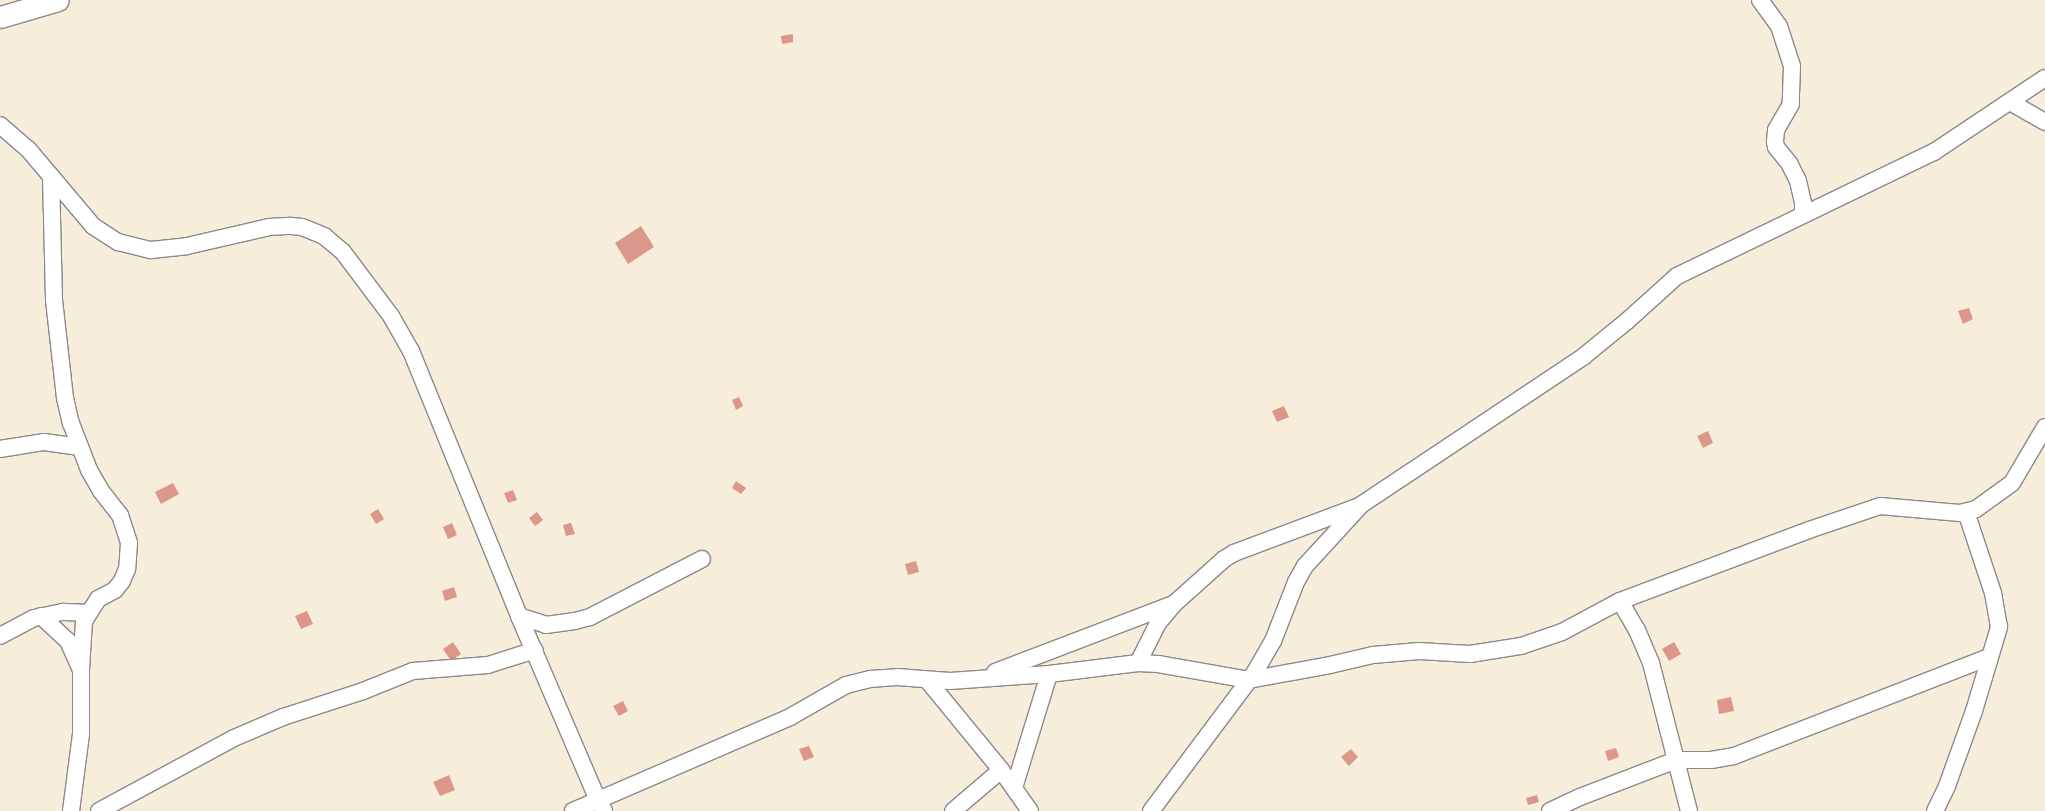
<!DOCTYPE html>
<html>
<head>
<meta charset="utf-8">
<style>
  body { margin:0 }
  #map { position:relative; width:2045px; height:811px; overflow:hidden; background:#f7eddb; font-family:"EB Garamond",serif }
  div>[style] { position:absolute }
  .building>* { inset:0; background:#dc978a }
  .roads { filter:drop-shadow(1px 0 #8c888b) drop-shadow(-1px 0 #8c888b) drop-shadow(0 1px #8c888b) drop-shadow(0 -1px #8c888b) }
  .minor>* { height:16px; margin:-8px; padding:0 8px; transform-origin:8px; border-radius:8px; background:#fff }
  .tertiary>* { height:21px; margin:-10.5px; padding:0 10.5px; transform-origin:10.5px; border-radius:10.5px; background:#fff }
  span { translate:-50% -50%; white-space:nowrap; text-align:center; line-height:1.15; -webkit-text-stroke:4px #fdfcf7; paint-order:stroke }
</style>
</head>
<body>
<div id="map">
  <div class="building">
    <i style="clip-path:polygon(793px 34px,793px 42px,782px 44px,781px 36px)"></i>
    <i style="clip-path:polygon(641px 226px,654px 247px,628px 264px,615px 243px)"></i>
    <i style="clip-path:polygon(1969px 308px,1973px 319px,1963px 324px,1958px 311px)"></i>
    <i style="clip-path:polygon(739px 397px,743px 406px,736px 410px,732px 400px)"></i>
    <i style="clip-path:polygon(1284px 406px,1289px 417px,1277px 422px,1272px 411px)"></i>
    <i style="clip-path:polygon(1708px 431px,1713px 443px,1703px 448px,1697px 436px)"></i>
    <i style="clip-path:polygon(736px 481px,746px 488px,741px 494px,732px 488px)"></i>
    <i style="clip-path:polygon(173px 483px,179px 494px,161px 504px,155px 492px)"></i>
    <i style="clip-path:polygon(513px 490px,517px 500px,508px 503px,504px 493px)"></i>
    <i style="clip-path:polygon(378px 509px,384px 519px,376px 524px,370px 514px)"></i>
    <i style="clip-path:polygon(537px 512px,543px 520px,535px 526px,529px 518px)"></i>
    <i style="clip-path:polygon(452px 523px,457px 535px,448px 539px,443px 527px)"></i>
    <i style="clip-path:polygon(571px 523px,575px 534px,566px 536px,563px 525px)"></i>
    <i style="clip-path:polygon(916px 561px,919px 572px,908px 575px,905px 564px)"></i>
    <i style="clip-path:polygon(454px 587px,457px 597px,445px 601px,442px 591px)"></i>
    <i style="clip-path:polygon(307px 611px,313px 624px,301px 629px,295px 616px)"></i>
    <i style="clip-path:polygon(453px 642px,461px 654px,451px 661px,443px 649px)"></i>
    <i style="clip-path:polygon(1674px 642px,1681px 654px,1669px 661px,1662px 649px)"></i>
    <i style="clip-path:polygon(1731px 697px,1734px 711px,1719px 714px,1717px 700px)"></i>
    <i style="clip-path:polygon(623px 701px,628px 711px,619px 716px,613px 706px)"></i>
    <i style="clip-path:polygon(809px 746px,814px 757px,804px 761px,799px 749px)"></i>
    <i style="clip-path:polygon(1616px 748px,1619px 757px,1608px 761px,1605px 751px)"></i>
    <i style="clip-path:polygon(1351px 749px,1358px 757px,1349px 766px,1341px 757px)"></i>
    <i style="clip-path:polygon(449px 775px,455px 790px,440px 796px,433px 782px)"></i>
    <i style="clip-path:polygon(1537px 795px,1539px 802px,1528px 805px,1526px 798px)"></i>
  </div>
  <div class="roads">
    <div class="minor">
      <i style="left:1760px;top:0;width:32px;rotate:54deg"></i>
      <i style="left:1779px;top:26px;width:42px;rotate:72deg"></i>
      <i style="left:1792px;top:66px;width:38px;rotate:92deg"></i>
      <i style="left:1791px;top:104px;width:30px;rotate:120deg"></i>
      <i style="left:1776px;top:130px;width:12px;rotate:95deg"></i>
      <i style="left:1775px;top:142px;width:5px;rotate:79deg"></i>
      <i style="left:1776px;top:147px;width:21px;rotate:51deg"></i>
      <i style="left:1789px;top:163px;width:20px;rotate:63deg"></i>
      <i style="left:1798px;top:181px;width:23px;rotate:77deg"></i>
      <i style="left:1803px;top:203px;width:12px;rotate:90deg"></i>
      <i style="left:2010px;top:102px;width:40px;rotate:29.7deg"></i>
      <i style="left:0;top:125px;width:37px;rotate:41deg"></i>
      <i style="left:28px;top:149px;width:101px;rotate:49.8deg"></i>
      <i style="left:93px;top:226px;width:30px;rotate:33deg"></i>
      <i style="left:118px;top:242px;width:34px;rotate:14deg"></i>
      <i style="left:151px;top:250px;width:36px;rotate:-6deg"></i>
      <i style="left:187px;top:246px;width:84px;rotate:-13deg"></i>
      <i style="left:269px;top:227px;width:22px;rotate:-3deg"></i>
      <i style="left:291px;top:226px;width:11px;rotate:5deg"></i>
      <i style="left:302px;top:227px;width:24px;rotate:22deg"></i>
      <i style="left:324px;top:236px;width:25px;rotate:40deg"></i>
      <i style="left:343px;top:252px;width:80px;rotate:53.1deg"></i>
      <i style="left:391px;top:316px;width:40px;rotate:60.3deg"></i>
      <i style="left:411px;top:351px;width:286px;rotate:67.8deg"></i>
      <i style="left:519px;top:616px;width:200px;rotate:66.8deg"></i>
      <i style="left:598px;top:800px;width:13px;rotate:61deg"></i>
      <i style="left:51px;top:176px;width:124px;rotate:88.6deg"></i>
      <i style="left:54px;top:300px;width:99px;rotate:83.6deg"></i>
      <i style="left:65px;top:398px;width:26px;rotate:77deg"></i>
      <i style="left:71px;top:423px;width:50px;rotate:69deg"></i>
      <i style="left:89px;top:470px;width:24px;rotate:60deg"></i>
      <i style="left:101px;top:491px;width:31px;rotate:52deg"></i>
      <i style="left:120px;top:515px;width:29px;rotate:72deg"></i>
      <i style="left:129px;top:543px;width:26px;rotate:94deg"></i>
      <i style="left:127px;top:569px;width:13px;rotate:113deg"></i>
      <i style="left:122px;top:581px;width:11px;rotate:128deg"></i>
      <i style="left:115px;top:590px;width:19px;rotate:152deg"></i>
      <i style="left:98px;top:599px;width:26px;rotate:122deg"></i>
      <i style="left:84px;top:621px;width:49px;rotate:93.5deg"></i>
      <i style="left:0;top:449px;width:45px;rotate:-9deg"></i>
      <i style="left:44px;top:442px;width:36px;rotate:8deg"></i>
      <i style="left:1620px;top:601px;width:34px;rotate:60deg"></i>
      <i style="left:1637px;top:630px;width:36px;rotate:67deg"></i>
      <i style="left:1651px;top:663px;width:153px;rotate:75.6deg"></i>
      <i style="left:41px;top:616px;width:37px;rotate:43deg"></i>
      <i style="left:68px;top:641px;width:32px;rotate:66deg"></i>
      <i style="left:81px;top:670px;width:64px;rotate:90deg"></i>
      <i style="left:81px;top:734px;width:78px;rotate:97.4deg"></i>
      <i style="left:519px;top:616px;width:28px;rotate:18deg"></i>
      <i style="left:546px;top:625px;width:29px;rotate:-8deg"></i>
      <i style="left:575px;top:621px;width:16px;rotate:-15deg"></i>
      <i style="left:590px;top:617px;width:126px;rotate:-27.4deg"></i>
      <i style="left:0;top:636px;width:38px;rotate:-28deg"></i>
      <i style="left:34px;top:618px;width:30px;rotate:-12deg"></i>
      <i style="left:63px;top:612px;width:24px;rotate:2deg"></i>
      <i style="left:1138px;top:663px;width:45px;rotate:-63.4deg"></i>
      <i style="left:1158px;top:623px;width:26px;rotate:-50deg"></i>
      <i style="left:1175px;top:603px;width:66px;rotate:-41.9deg"></i>
      <i style="left:1224px;top:559px;width:12px;rotate:-31deg"></i>
      <i style="left:1234px;top:553px;width:131px;rotate:-20.5deg"></i>
      <i style="left:995px;top:672px;width:191px;rotate:-20.9deg"></i>
      <i style="left:928px;top:681px;width:115px;rotate:50.6deg"></i>
      <i style="left:1001px;top:770px;width:50px;rotate:54.7deg"></i>
      <i style="left:1014px;top:788px;width:119px;rotate:-72.9deg"></i>
      <i style="left:99px;top:811px;width:153px;rotate:-28.4deg"></i>
      <i style="left:234px;top:738px;width:53px;rotate:-23.2deg"></i>
      <i style="left:283px;top:717px;width:84px;rotate:-18deg"></i>
      <i style="left:363px;top:691px;width:54px;rotate:-21.8deg"></i>
      <i style="left:413px;top:671px;width:75px;rotate:-4.6deg"></i>
      <i style="left:488px;top:665px;width:49px;rotate:-17.7deg"></i>
      <i style="left:573px;top:811px;width:236px;rotate:-23.4deg"></i>
      <i style="left:790px;top:717px;width:64px;rotate:-29.7deg"></i>
      <i style="left:846px;top:685px;width:25px;rotate:-14deg"></i>
      <i style="left:870px;top:679px;width:27px;rotate:-4deg"></i>
      <i style="left:897px;top:677px;width:53px;rotate:4.3deg"></i>
      <i style="left:950px;top:681px;width:99px;rotate:-4deg"></i>
      <i style="left:1049px;top:674px;width:90px;rotate:-7deg"></i>
      <i style="left:1138px;top:663px;width:20px;rotate:3deg"></i>
      <i style="left:1158px;top:664px;width:92px;rotate:10deg"></i>
      <i style="left:1249px;top:680px;width:82px;rotate:-10.5deg"></i>
      <i style="left:1330px;top:665px;width:44px;rotate:-13.1deg"></i>
      <i style="left:1373px;top:655px;width:46px;rotate:-5deg"></i>
      <i style="left:1419px;top:651px;width:51px;rotate:3.4deg"></i>
      <i style="left:1470px;top:654px;width:52px;rotate:-8.9deg"></i>
      <i style="left:1521px;top:646px;width:43px;rotate:-18.9deg"></i>
      <i style="left:1562px;top:632px;width:66px;rotate:-28.1deg"></i>
      <i style="left:1620px;top:601px;width:202px;rotate:-20.6deg"></i>
      <i style="left:1809px;top:530px;width:75px;rotate:-18.7deg"></i>
      <i style="left:1880px;top:506px;width:80px;rotate:5deg"></i>
      <i style="left:1960px;top:513px;width:16px;rotate:-14deg"></i>
      <i style="left:1976px;top:509px;width:44px;rotate:-35.8deg"></i>
      <i style="left:2012px;top:483px;width:65px;rotate:-59.5deg"></i>
      <i style="left:953px;top:811px;width:63px;rotate:-40.5deg"></i>
      <i style="left:1151px;top:811px;width:174px;rotate:-53.2deg"></i>
      <i style="left:1255px;top:672px;width:36px;rotate:-60deg"></i>
      <i style="left:1273px;top:641px;width:63px;rotate:-68.7deg"></i>
      <i style="left:1296px;top:582px;width:18px;rotate:-61deg"></i>
      <i style="left:1305px;top:566px;width:83px;rotate:-47.4deg"></i>
      <i style="left:1361px;top:505px;width:268px;rotate:-33.7deg"></i>
      <i style="left:1584px;top:356px;width:55px;rotate:-39.1deg"></i>
      <i style="left:1627px;top:321px;width:67px;rotate:-42deg"></i>
      <i style="left:1677px;top:276px;width:285px;rotate:-25.8deg"></i>
      <i style="left:1934px;top:152px;width:133px;rotate:-33.7deg"></i>
      <i style="left:1550px;top:811px;width:33px;rotate:-25deg"></i>
      <i style="left:1580px;top:797px;width:103px;rotate:-21.1deg"></i>
      <i style="left:1676px;top:760px;width:35px"></i>
      <i style="left:1711px;top:760px;width:23px;rotate:-10deg"></i>
      <i style="left:1734px;top:756px;width:274px;rotate:-21.2deg"></i>
      <i style="left:1935px;top:811px;width:28px;rotate:-64deg"></i>
      <i style="left:1947px;top:786px;width:80px;rotate:-70.2deg"></i>
      <i style="left:1974px;top:711px;width:88px;rotate:-73.4deg"></i>
      <i style="left:1999px;top:627px;width:35px;rotate:-100deg"></i>
      <i style="left:1993px;top:593px;width:85px;rotate:-108.4deg"></i>
    </div>
    <div class="tertiary">
      <i style="left:0;top:17px;width:60px;rotate:-16.3deg"></i>
    </div>
  </div>
</div>
</body>
</html>
